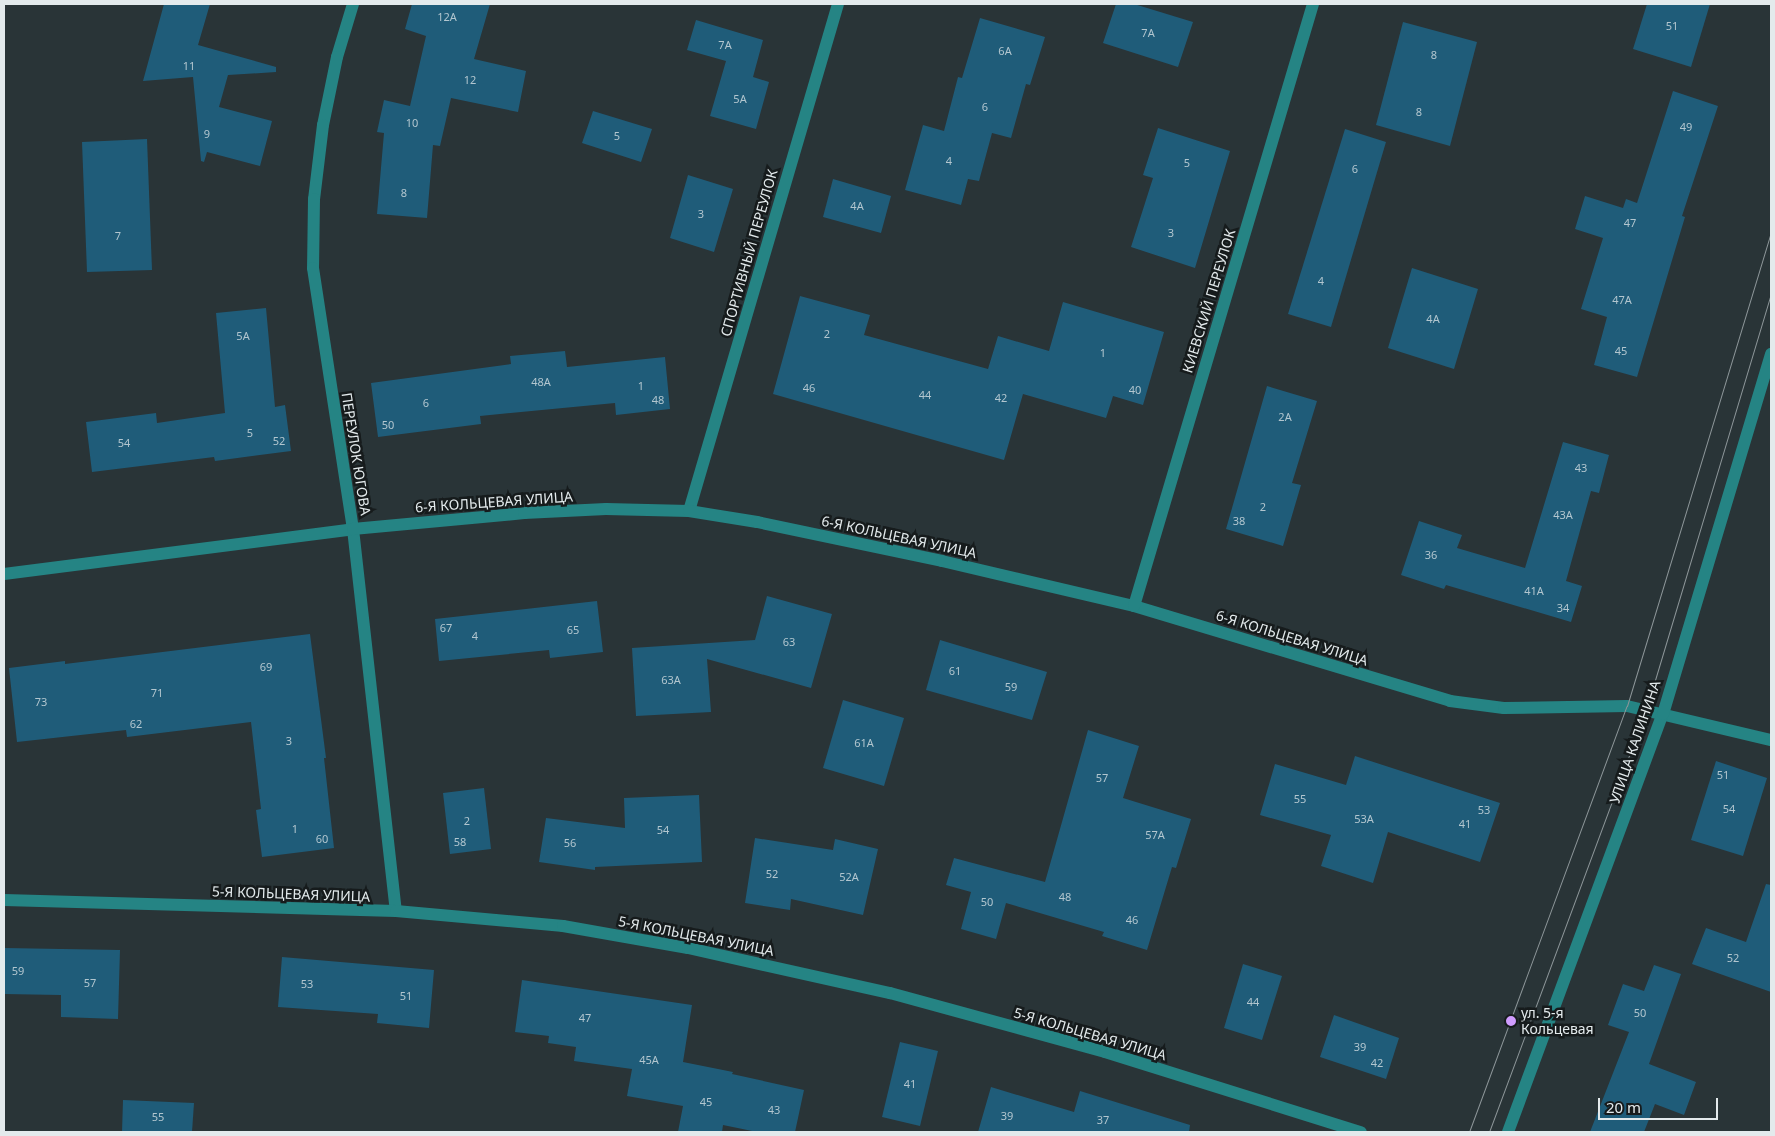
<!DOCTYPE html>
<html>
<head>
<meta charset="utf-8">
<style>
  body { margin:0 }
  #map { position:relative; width:1775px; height:1136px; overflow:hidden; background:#293437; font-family:"Noto Sans",sans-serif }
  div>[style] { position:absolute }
  .building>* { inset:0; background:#1f5c79 }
  .minor>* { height:12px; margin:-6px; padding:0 6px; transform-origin:6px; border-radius:6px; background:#258484 }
  .tram>* { height:1px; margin:-0.5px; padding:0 0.5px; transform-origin:0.5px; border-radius:0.5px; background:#8d9699 }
  .dots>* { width:14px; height:14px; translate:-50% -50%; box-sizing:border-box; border:2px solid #161b1c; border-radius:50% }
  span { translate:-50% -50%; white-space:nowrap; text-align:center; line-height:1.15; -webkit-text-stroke:5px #161b1c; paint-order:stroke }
  .number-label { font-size:11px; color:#b2c6cf }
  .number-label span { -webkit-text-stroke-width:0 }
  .street-label { font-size:14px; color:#e3eaec }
  .poi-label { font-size:14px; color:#e3eaec }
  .left { translate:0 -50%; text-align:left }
  .frame { position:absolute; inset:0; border:5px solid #e3eaec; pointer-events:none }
  .scale { position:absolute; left:1598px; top:1098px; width:120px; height:22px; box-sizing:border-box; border:2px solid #e3eaec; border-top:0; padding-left:6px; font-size:15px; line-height:18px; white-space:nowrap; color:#e3eaec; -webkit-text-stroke:4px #161b1c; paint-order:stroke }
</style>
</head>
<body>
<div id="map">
  <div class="building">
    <i style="clip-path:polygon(164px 4px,210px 4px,198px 45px,276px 67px,276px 72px,228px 75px,219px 107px,272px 121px,260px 166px,207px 152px,204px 162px,201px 161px,193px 77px,143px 81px)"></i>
    <i style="clip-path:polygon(412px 4px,490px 4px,474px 59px,526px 71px,518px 112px,451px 98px,440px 146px,433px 145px,427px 218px,377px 214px,384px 133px,377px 132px,384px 100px,410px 106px,426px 36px,405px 29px)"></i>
    <i style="clip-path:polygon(1116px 4px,1134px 4px,1193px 22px,1178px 67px,1103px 43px)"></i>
    <i style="clip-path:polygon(1647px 4px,1710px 4px,1691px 67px,1633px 49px)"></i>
    <i style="clip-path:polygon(980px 18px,1045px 37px,1030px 85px,1026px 84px,1011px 138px,992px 133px,979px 181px,968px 179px,961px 205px,905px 190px,923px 125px,944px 131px,958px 77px,962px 78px)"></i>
    <i style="clip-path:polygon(696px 20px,763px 40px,753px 77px,769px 82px,756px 129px,710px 116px,726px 61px,687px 50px)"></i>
    <i style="clip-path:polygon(1403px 22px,1477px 42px,1450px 146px,1376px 125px)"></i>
    <i style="clip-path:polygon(1673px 91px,1718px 106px,1682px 216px,1685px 217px,1637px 377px,1594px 365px,1607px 317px,1581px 309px,1603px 238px,1575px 229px,1585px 196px,1623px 208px,1626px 199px,1637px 203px)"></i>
    <i style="clip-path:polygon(593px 111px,652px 129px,641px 162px,582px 143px)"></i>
    <i style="clip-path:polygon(1158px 128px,1230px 151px,1195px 268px,1131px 247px,1153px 178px,1143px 175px)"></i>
    <i style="clip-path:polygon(1345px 129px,1386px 142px,1331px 327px,1288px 314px)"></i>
    <i style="clip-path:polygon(147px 139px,152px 270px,87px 272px,82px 142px)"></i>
    <i style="clip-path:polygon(688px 175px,733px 189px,714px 252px,670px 238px)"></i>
    <i style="clip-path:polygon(833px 179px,891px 196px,881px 233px,823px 217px)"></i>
    <i style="clip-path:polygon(1412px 268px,1478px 289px,1454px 369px,1388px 348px)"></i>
    <i style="clip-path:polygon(800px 296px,870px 315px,864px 335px,988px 369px,998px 336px,1049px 351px,1063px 302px,1164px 332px,1143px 405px,1113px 396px,1106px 418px,1023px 394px,1004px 460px,773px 394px)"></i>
    <i style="clip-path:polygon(266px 308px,275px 407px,285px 405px,291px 451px,215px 461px,214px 457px,92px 472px,86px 422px,156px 413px,157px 423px,225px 413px,216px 313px)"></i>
    <i style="clip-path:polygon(565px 351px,567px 367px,665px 357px,670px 409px,616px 415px,615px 403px,480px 416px,481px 424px,378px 437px,371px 383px,511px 364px,510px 356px)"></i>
    <i style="clip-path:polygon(1267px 386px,1317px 401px,1292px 483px,1301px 485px,1283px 546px,1226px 529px)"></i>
    <i style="clip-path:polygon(1563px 442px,1609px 455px,1599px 493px,1591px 491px,1566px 581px,1582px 586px,1571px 622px,1446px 585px,1444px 589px,1401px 575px,1419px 521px,1462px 535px,1457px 548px,1525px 568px)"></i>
    <i style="clip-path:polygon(767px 596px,832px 614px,811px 688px,707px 659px,711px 712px,636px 716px,632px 648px,755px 640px)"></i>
    <i style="clip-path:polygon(597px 601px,603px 652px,550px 658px,549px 650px,439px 661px,435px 619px)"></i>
    <i style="clip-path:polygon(310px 634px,326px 758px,324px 758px,334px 848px,262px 857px,256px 810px,261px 809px,251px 722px,127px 737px,126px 730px,17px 742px,9px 668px,65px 661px,65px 664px)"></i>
    <i style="clip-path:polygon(940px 640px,1047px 672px,1032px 720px,926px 690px)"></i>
    <i style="clip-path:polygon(843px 700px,904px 718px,884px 786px,823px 768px)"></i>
    <i style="clip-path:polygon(1088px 730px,1139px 746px,1123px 798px,1191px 819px,1176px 868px,1172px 867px,1147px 950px,1102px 936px,1104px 932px,1006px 903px,996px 939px,961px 929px,971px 892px,946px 885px,954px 858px,1045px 882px)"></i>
    <i style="clip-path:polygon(1355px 756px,1500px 803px,1480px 862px,1388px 832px,1373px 883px,1321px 866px,1331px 835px,1260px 815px,1275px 764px,1346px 785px)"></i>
    <i style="clip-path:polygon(1716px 761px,1767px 778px,1743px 856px,1691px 840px)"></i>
    <i style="clip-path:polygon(484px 788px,491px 849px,450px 854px,443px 793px)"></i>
    <i style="clip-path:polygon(699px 795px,702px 862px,595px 867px,595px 870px,539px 862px,546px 818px,625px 828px,624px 798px)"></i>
    <i style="clip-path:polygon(755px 838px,833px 850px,835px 839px,878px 849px,863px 915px,791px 899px,790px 910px,745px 903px)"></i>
    <i style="clip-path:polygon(1766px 884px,1771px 885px,1771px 992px,1692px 964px,1706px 928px,1746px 942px)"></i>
    <i style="clip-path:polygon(4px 948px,120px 950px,118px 1019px,61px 1017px,61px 995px,4px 994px)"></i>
    <i style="clip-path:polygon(282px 957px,434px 970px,429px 1028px,377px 1023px,378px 1014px,278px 1007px)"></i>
    <i style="clip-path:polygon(1243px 964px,1282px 976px,1262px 1040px,1224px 1028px)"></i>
    <i style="clip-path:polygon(1654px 965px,1681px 974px,1649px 1064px,1696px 1082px,1684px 1115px,1655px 1104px,1644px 1132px,1590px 1132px,1629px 1032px,1608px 1025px,1623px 984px,1644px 991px)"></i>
    <i style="clip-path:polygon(522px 980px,692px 1005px,683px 1062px,733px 1072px,732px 1074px,804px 1090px,795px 1132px,757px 1132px,723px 1125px,722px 1132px,678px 1132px,683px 1106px,627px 1096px,632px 1069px,574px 1061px,576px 1047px,548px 1043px,549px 1036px,515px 1032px)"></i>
    <i style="clip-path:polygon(1334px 1015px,1399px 1038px,1386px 1079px,1320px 1057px)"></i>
    <i style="clip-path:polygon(900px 1042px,938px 1051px,920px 1126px,882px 1117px)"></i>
    <i style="clip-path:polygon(991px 1087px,1074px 1112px,1080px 1091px,1190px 1125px,1189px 1132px,978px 1132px)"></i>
    <i style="clip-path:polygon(123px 1100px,194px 1103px,192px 1132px,122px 1132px)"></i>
  </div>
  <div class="minor">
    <i style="left:353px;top:4px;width:55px;rotate:106.8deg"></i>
    <i style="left:337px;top:57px;width:69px;rotate:101.6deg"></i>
    <i style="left:323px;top:125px;width:75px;rotate:96.9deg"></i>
    <i style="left:314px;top:199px;width:69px;rotate:90.8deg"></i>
    <i style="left:313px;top:268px;width:264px;rotate:81.3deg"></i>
    <i style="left:353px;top:529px;width:384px;rotate:83.6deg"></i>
    <i style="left:689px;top:511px;width:528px;rotate:-73.62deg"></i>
    <i style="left:4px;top:574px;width:352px;rotate:-7.3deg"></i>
    <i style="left:353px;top:529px;width:172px;rotate:-5.3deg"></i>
    <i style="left:524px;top:513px;width:82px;rotate:-2.8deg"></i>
    <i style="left:606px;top:509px;width:83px;rotate:1.4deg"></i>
    <i style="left:689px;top:511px;width:69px;rotate:9.2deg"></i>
    <i style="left:757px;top:522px;width:189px;rotate:11.9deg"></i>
    <i style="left:942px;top:561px;width:197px;rotate:13.2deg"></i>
    <i style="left:1134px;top:606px;width:330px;rotate:16.7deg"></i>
    <i style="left:1450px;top:701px;width:54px;rotate:7.4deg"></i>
    <i style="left:1504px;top:708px;width:123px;rotate:-0.9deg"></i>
    <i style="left:1627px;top:706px;width:148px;rotate:13.3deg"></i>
    <i style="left:1134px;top:606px;width:628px;rotate:-73.44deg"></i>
    <i style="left:4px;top:900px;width:392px;rotate:1.6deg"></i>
    <i style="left:396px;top:911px;width:168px;rotate:5.1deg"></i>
    <i style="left:563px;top:926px;width:127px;rotate:10deg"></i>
    <i style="left:688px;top:948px;width:207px;rotate:12.6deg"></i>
    <i style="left:890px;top:993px;width:223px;rotate:15.3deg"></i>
    <i style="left:1105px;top:1052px;width:268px;rotate:17.4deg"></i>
    <i style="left:1508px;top:1132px;width:446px;rotate:-69.7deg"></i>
    <i style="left:1663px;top:714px;width:376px;rotate:-73.3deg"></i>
  </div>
  <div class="tram">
    <i style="left:1469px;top:1132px;width:454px;rotate:-69.7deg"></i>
    <i style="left:1627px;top:706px;width:496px;rotate:-73.1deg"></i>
    <i style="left:1489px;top:1132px;width:450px;rotate:-69.6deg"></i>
    <i style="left:1646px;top:710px;width:434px;rotate:-73.3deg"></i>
  </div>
  <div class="dots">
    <i style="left:1511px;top:1021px;background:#d09dff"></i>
  </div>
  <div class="number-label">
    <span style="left:447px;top:17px">12А</span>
    <span style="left:1672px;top:26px">51</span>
    <span style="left:1148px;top:33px">7А</span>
    <span style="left:725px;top:45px">7А</span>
    <span style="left:1005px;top:51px">6А</span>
    <span style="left:1434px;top:55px">8</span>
    <span style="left:189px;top:66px">11</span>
    <span style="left:470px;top:80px">12</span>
    <span style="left:740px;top:99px">5А</span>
    <span style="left:985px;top:107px">6</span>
    <span style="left:1419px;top:112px">8</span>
    <span style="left:412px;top:123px">10</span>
    <span style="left:1686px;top:127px">49</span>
    <span style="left:207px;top:134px">9</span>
    <span style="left:617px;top:136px">5</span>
    <span style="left:949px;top:161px">4</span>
    <span style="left:1187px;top:163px">5</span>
    <span style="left:1355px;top:169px">6</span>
    <span style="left:404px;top:193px">8</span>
    <span style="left:857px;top:206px">4А</span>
    <span style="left:701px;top:214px">3</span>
    <span style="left:1630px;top:223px">47</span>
    <span style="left:1171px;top:233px">3</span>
    <span style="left:118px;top:236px">7</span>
    <span style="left:1321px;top:281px">4</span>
    <span style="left:1622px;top:300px">47А</span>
    <span style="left:1433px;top:319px">4А</span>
    <span style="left:827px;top:334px">2</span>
    <span style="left:243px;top:336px">5А</span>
    <span style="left:1621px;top:351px">45</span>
    <span style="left:1103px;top:353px">1</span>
    <span style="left:541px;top:382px">48А</span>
    <span style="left:641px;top:386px">1</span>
    <span style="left:809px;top:388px">46</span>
    <span style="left:1135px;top:390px">40</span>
    <span style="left:925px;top:395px">44</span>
    <span style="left:1001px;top:398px">42</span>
    <span style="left:658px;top:400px">48</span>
    <span style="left:426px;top:403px">6</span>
    <span style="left:1285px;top:417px">2А</span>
    <span style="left:388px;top:425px">50</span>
    <span style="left:250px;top:433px">5</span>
    <span style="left:279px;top:441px">52</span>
    <span style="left:124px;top:443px">54</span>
    <span style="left:1581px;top:468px">43</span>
    <span style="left:1263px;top:507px">2</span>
    <span style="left:1563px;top:515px">43А</span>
    <span style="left:1239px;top:521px">38</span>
    <span style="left:1431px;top:555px">36</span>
    <span style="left:1534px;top:591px">41А</span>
    <span style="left:1563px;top:608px">34</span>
    <span style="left:446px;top:628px">67</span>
    <span style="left:573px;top:630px">65</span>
    <span style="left:475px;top:636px">4</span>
    <span style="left:789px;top:642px">63</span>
    <span style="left:266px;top:667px">69</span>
    <span style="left:955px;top:671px">61</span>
    <span style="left:671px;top:680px">63А</span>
    <span style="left:1011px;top:687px">59</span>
    <span style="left:157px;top:693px">71</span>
    <span style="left:41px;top:702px">73</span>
    <span style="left:136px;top:724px">62</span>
    <span style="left:289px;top:741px">3</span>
    <span style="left:864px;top:743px">61А</span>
    <span style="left:1723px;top:775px">51</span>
    <span style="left:1102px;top:778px">57</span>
    <span style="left:1300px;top:799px">55</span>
    <span style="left:1729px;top:809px">54</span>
    <span style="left:1484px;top:810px">53</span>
    <span style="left:1364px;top:819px">53А</span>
    <span style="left:467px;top:821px">2</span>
    <span style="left:1465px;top:824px">41</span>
    <span style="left:295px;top:829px">1</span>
    <span style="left:663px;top:830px">54</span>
    <span style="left:1155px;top:835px">57А</span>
    <span style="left:322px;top:839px">60</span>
    <span style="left:460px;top:842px">58</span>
    <span style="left:570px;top:843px">56</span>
    <span style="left:772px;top:874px">52</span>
    <span style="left:849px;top:877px">52А</span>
    <span style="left:1065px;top:897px">48</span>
    <span style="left:987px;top:902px">50</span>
    <span style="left:1132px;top:920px">46</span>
    <span style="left:1733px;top:958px">52</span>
    <span style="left:18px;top:971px">59</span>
    <span style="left:90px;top:983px">57</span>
    <span style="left:307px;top:984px">53</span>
    <span style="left:406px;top:996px">51</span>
    <span style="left:1253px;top:1002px">44</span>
    <span style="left:1640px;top:1013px">50</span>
    <span style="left:585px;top:1018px">47</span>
    <span style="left:1360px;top:1047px">39</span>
    <span style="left:649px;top:1060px">45А</span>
    <span style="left:1377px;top:1063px">42</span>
    <span style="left:910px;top:1084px">41</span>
    <span style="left:706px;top:1102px">45</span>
    <span style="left:774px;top:1110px">43</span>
    <span style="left:1007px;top:1116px">39</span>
    <span style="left:158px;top:1117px">55</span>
    <span style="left:1103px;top:1120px">37</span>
  </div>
  <div class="street-label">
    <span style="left:749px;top:253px;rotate:-74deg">СПОРТИВНЫЙ ПЕРЕУЛОК</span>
    <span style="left:1209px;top:301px;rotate:-73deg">КИЕВСКИЙ ПЕРЕУЛОК</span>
    <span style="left:356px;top:454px;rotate:81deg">ПЕРЕУЛОК ЮГОВА</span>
    <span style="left:494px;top:502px;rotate:-4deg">6-Я КОЛЬЦЕВАЯ УЛИЦА</span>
    <span style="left:899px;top:537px;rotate:12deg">6-Я КОЛЬЦЕВАЯ УЛИЦА</span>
    <span style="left:1292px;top:638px;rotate:17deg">6-Я КОЛЬЦЕВАЯ УЛИЦА</span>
    <span style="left:1635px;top:742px;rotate:-71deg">УЛИЦА КАЛИНИНА</span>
    <span style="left:291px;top:894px;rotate:2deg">5-Я КОЛЬЦЕВАЯ УЛИЦА</span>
    <span style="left:696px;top:936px;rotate:11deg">5-Я КОЛЬЦЕВАЯ УЛИЦА</span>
    <span style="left:1090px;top:1034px;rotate:16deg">5-Я КОЛЬЦЕВАЯ УЛИЦА</span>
  </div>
  <div class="poi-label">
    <span class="left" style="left:1521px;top:1021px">ул. 5-я<br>Кольцевая</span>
  </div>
  <div class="frame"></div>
  <div class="scale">20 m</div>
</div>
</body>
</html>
